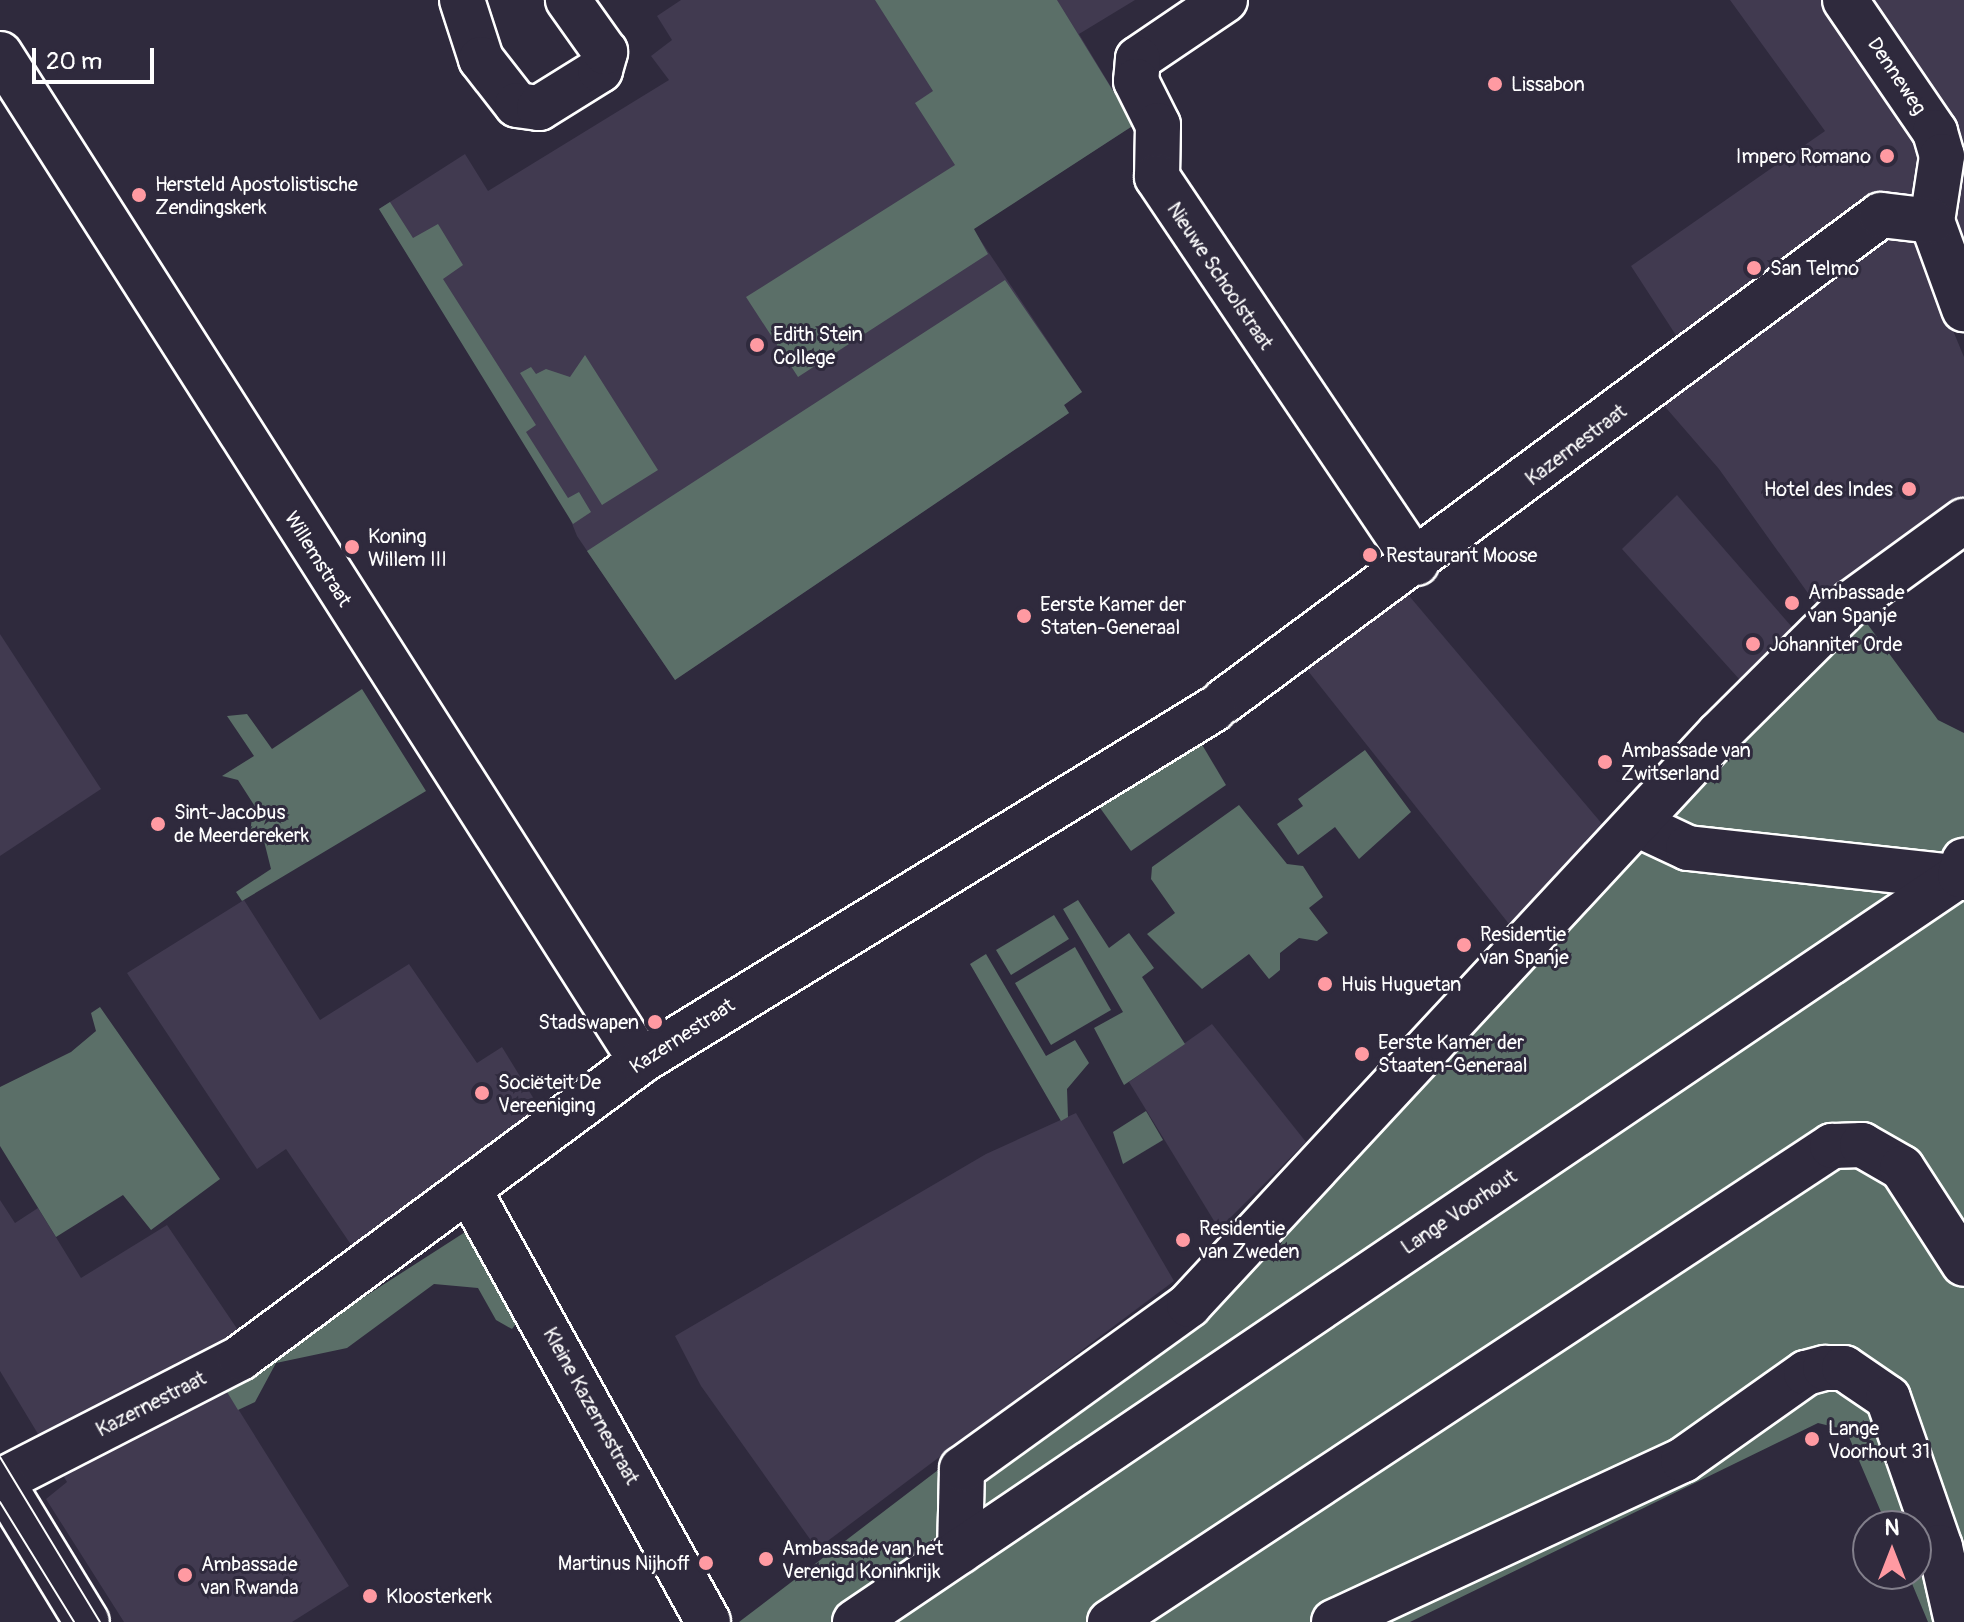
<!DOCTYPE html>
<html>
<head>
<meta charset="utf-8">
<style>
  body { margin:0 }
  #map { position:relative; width:1964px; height:1622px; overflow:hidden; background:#2f2a3d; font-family:Pangolin,sans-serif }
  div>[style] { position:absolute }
  .built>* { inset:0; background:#413a50 }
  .green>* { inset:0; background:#5b6f68 }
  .roads { filter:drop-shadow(2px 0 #fff) drop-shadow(-2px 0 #fff) drop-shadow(0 2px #fff) drop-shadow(0 -2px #fff) }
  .street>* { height:44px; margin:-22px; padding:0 22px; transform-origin:22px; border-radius:22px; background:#2f2a3d }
  .secondary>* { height:44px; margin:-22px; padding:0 22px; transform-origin:22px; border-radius:22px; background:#2f2a3d }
  .tram>* { height:2px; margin:-1px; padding:0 1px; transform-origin:1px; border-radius:1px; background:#fff }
  .dots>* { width:22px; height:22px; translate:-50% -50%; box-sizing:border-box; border:4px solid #2f2a3d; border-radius:50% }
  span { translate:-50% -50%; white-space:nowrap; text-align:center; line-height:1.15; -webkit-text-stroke:6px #2f2a3d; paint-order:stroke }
  .street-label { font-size:20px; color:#fff }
  .poi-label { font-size:20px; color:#fff }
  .left { translate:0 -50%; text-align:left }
  .right { translate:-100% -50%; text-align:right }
  .north { position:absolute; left:1852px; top:1510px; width:80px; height:80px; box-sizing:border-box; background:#2f2a3d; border:2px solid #827f8b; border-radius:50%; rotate:0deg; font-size:22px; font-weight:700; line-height:32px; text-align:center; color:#fff }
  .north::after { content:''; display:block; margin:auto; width:28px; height:36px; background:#ff9aa2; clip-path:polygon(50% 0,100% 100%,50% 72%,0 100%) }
  .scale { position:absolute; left:32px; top:48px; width:122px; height:36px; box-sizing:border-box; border:4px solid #fff; border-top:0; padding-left:10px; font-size:24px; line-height:28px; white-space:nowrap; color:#fff; -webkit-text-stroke:6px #2f2a3d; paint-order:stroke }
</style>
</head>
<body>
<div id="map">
  <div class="built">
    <i style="clip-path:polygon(681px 0,1135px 0,1079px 34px,1134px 125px,973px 229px,1082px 392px,1064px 405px,1069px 413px,675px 680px,577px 536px,565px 506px,379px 209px,465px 154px,488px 191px,669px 80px,651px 56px,672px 40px,657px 16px)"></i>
    <i style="clip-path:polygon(1730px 0,1964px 0,1964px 278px,1929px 191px,1681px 343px,1631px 266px,1825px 131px)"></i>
    <i style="clip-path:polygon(1903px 210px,1964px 357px,1964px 496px,1815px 603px,1719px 469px,1654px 394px)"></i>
    <i style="clip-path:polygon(1677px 495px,1792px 627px,1740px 680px,1622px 549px)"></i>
    <i style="clip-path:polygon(1394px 578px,1603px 825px,1509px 924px,1289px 647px)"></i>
    <i style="clip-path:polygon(0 634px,101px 789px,0 856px)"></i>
    <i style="clip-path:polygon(244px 900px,320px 1020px,409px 964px,477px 1063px,502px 1047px,545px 1117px,358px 1255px,286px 1149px,257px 1169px,127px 973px)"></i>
    <i style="clip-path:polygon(1212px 1024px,1306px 1142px,1219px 1229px,1129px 1082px)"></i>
    <i style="clip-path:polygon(1076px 1113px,1174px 1281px,817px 1549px,701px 1386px,675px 1336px,986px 1154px)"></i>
    <i style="clip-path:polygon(0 1200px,15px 1223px,38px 1208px,81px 1278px,167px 1225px,244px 1339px,208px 1361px,349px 1586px,292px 1622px,124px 1622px,46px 1499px,67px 1482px,0 1371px)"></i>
  </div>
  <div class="green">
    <i style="clip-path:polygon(875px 0,1057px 0,1134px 125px,974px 229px,988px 254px,798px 377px,746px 297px,955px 165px,915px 103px,933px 91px)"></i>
    <i style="clip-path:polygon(390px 202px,413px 238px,438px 224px,463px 265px,443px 279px,536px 425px,526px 432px,568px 498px,579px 492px,591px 512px,573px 524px,379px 209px)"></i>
    <i style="clip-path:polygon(1005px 280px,1082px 392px,1064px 405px,1069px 413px,675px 680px,587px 551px)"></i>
    <i style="clip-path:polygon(585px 355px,658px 470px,602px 505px,520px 373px,531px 367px,536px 374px,546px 369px,570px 377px)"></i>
    <i style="clip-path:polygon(1860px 614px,1938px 720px,1964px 733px,1964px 1622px,1928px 1622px,1908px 1574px,1916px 1574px,1916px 1526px,1887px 1526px,1846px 1430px,1818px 1423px,1410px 1622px,739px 1622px,1175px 1289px)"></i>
    <i style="clip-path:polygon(362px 689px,426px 791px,242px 901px,236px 892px,271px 869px,264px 841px,250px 832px,254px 805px,238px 780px,222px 776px,254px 756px,227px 716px,247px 714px,272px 749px)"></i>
    <i style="clip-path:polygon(1201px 743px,1226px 785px,1131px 851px,1098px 805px)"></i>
    <i style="clip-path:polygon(1365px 750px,1411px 812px,1359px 859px,1335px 827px,1298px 855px,1277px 824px,1303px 806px,1298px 799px)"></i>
    <i style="clip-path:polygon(1239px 805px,1287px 864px,1303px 866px,1323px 897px,1309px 908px,1328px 933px,1317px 941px,1299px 938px,1280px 953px,1280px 970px,1269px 979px,1249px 954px,1202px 989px,1147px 934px,1175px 913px,1151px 879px,1152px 867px)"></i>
    <i style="clip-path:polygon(1078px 900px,1109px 948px,1129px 933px,1154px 968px,1142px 977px,1185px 1044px,1124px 1085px,1094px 1028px,1123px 1012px,1063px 909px)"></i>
    <i style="clip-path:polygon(1054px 915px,1069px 939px,1011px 975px,996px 950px)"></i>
    <i style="clip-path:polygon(1075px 947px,1111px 1010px,1051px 1045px,1015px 983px)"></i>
    <i style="clip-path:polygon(986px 954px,1046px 1056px,1075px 1040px,1089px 1063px,1067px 1089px,1068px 1117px,1061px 1121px,970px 964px)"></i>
    <i style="clip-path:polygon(100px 1007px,220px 1179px,151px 1230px,123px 1195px,56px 1237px,0 1146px,0 1087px,71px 1052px,96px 1031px,91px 1013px)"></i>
    <i style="clip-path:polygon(1146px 1111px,1163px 1140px,1123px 1164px,1113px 1132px)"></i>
    <i style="clip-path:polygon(473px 1227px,525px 1312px,512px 1329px,496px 1320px,478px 1288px,434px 1284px,347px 1348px,276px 1363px,255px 1402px,238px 1410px,224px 1387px)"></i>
  </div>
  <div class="roads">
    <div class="street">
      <i style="left:462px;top:0;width:62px;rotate:72.1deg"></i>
      <i style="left:481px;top:59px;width:58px;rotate:52deg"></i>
      <i style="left:517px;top:105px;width:22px;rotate:8deg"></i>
      <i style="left:539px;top:108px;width:72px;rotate:-31.9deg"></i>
      <i style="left:600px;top:70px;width:19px;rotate:-74deg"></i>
      <i style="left:605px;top:52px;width:64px;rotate:-125.4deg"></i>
      <i style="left:1225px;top:0;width:105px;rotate:145.9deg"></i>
      <i style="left:1138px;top:59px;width:22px;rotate:95deg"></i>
      <i style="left:1136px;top:81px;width:49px;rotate:63.4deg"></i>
      <i style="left:1158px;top:125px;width:52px;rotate:91.1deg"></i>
      <i style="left:1157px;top:177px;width:465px;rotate:56.1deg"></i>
      <i style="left:1845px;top:0;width:160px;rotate:55.7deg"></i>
      <i style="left:1935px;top:132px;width:25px;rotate:74deg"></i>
      <i style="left:1942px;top:156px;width:66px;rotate:98.7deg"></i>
      <i style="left:1932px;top:221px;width:94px;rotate:70deg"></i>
      <i style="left:0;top:54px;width:1194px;rotate:57.52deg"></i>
      <i style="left:1224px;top:701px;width:817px;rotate:-36.49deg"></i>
      <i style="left:1881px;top:215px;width:51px;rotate:6.7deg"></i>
      <i style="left:1641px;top:826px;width:52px;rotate:25.1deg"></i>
      <i style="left:1688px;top:848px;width:278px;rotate:6.2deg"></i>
      <i style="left:470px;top:1192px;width:491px;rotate:61deg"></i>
      <i style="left:1px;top:1481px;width:269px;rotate:-27.2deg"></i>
      <i style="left:240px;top:1358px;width:499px;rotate:-36.5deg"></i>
      <i style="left:641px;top:1061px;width:672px;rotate:-31.56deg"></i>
      <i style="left:960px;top:1551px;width:82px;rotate:-88.6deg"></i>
      <i style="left:962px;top:1469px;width:280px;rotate:-35.8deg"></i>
      <i style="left:1189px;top:1305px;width:780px;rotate:-47.13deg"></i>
      <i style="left:1720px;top:733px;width:185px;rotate:-44.8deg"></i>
      <i style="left:1851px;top:603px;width:140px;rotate:-36deg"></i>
      <i style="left:855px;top:1622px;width:1334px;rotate:-34.06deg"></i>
      <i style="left:1960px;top:875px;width:15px;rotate:-74deg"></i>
      <i style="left:1110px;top:1622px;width:865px;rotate:-33.4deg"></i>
      <i style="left:1832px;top:1146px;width:30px;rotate:-2deg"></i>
      <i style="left:1862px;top:1145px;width:46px;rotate:29.9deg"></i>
      <i style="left:1902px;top:1168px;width:114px;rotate:57.1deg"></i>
      <i style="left:1334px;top:1622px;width:385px;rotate:-24.9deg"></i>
      <i style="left:1683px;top:1460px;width:151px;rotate:-35.3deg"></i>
      <i style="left:1806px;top:1373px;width:20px;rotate:-15deg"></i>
      <i style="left:1825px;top:1368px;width:19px"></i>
      <i style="left:1844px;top:1368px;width:53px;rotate:34.3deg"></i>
      <i style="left:1888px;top:1398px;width:158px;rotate:70.8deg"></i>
      <i style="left:1940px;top:1547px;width:77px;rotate:77.2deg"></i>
    </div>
    <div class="secondary">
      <i style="left:0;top:1479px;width:167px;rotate:58.7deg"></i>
    </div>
  </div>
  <div class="tram">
    <i style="left:0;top:1457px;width:193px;rotate:58.8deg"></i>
    <i style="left:0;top:1502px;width:141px;rotate:58.3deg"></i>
  </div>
  <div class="dots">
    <i style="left:1495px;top:84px;background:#ff9aa2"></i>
    <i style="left:1887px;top:156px;background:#ff9aa2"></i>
    <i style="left:139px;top:195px;background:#ff9aa2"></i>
    <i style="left:1754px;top:268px;background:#ff9aa2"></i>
    <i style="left:757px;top:345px;background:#ff9aa2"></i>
    <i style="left:1909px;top:489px;background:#ff9aa2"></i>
    <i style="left:352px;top:547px;background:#ff9aa2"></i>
    <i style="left:1370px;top:555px;background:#ff9aa2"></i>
    <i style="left:1792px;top:603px;background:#ff9aa2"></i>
    <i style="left:1024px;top:616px;background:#ff9aa2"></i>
    <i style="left:1753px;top:644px;background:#ff9aa2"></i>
    <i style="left:1605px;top:762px;background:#ff9aa2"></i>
    <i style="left:158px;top:824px;background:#ff9aa2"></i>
    <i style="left:1464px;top:945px;background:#ff9aa2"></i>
    <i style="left:1325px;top:984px;background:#ff9aa2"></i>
    <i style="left:655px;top:1022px;background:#ff9aa2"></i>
    <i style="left:1362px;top:1054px;background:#ff9aa2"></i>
    <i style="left:482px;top:1093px;background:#ff9aa2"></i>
    <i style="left:1183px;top:1240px;background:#ff9aa2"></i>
    <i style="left:1812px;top:1439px;background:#ff9aa2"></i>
    <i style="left:766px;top:1559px;background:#ff9aa2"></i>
    <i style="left:706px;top:1563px;background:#ff9aa2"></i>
    <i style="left:185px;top:1575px;background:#ff9aa2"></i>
    <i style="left:370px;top:1596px;background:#ff9aa2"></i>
  </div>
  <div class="street-label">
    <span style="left:1897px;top:76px;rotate:56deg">Denneweg</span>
    <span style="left:1220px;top:276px;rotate:56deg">Nieuwe Schoolstraat</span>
    <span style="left:1576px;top:445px;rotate:-37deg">Kazernestraat</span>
    <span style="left:318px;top:559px;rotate:58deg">Willemstraat</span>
    <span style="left:682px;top:1036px;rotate:-33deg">Kazernestraat</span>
    <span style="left:1459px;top:1212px;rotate:-34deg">Lange Voorhout</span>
    <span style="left:151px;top:1404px;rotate:-27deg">Kazernestraat</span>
    <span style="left:591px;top:1406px;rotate:61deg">Kleine Kazernestraat</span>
  </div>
  <div class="poi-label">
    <span class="left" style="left:1511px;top:84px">Lissabon</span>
    <span class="right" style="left:1871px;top:156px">Impero Romano</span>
    <span class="left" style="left:155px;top:196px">Hersteld Apostolistische<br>Zendingskerk</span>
    <span class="left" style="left:1770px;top:268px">San Telmo</span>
    <span class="left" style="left:773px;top:346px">Edith Stein<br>College</span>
    <span class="right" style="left:1893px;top:489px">Hotel des Indes</span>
    <span class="left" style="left:368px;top:548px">Koning<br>Willem III</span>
    <span class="left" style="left:1386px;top:555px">Restaurant Moose</span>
    <span class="left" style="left:1808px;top:604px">Ambassade<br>van Spanje</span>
    <span class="left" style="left:1040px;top:616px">Eerste Kamer der<br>Staten-Generaal</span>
    <span class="left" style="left:1769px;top:644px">Johanniter Orde</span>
    <span class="left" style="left:1621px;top:762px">Ambassade van<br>Zwitserland</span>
    <span class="left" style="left:174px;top:824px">Sint-Jacobus<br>de Meerderekerk</span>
    <span class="left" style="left:1480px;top:946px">Residentie<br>van Spanje</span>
    <span class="left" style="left:1341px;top:984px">Huis Huguetan</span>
    <span class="right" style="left:639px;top:1022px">Stadswapen</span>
    <span class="left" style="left:1378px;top:1054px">Eerste Kamer der<br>Staaten-Generaal</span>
    <span class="left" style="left:498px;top:1094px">Sociëteit De<br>Vereeniging</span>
    <span class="left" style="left:1199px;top:1240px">Residentie<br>van Zweden</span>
    <span class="left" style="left:1828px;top:1440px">Lange<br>Voorhout 31</span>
    <span class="left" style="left:782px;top:1560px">Ambassade van het<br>Verenigd Koninkrijk</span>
    <span class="right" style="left:690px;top:1563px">Martinus Nijhoff</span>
    <span class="left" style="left:201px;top:1576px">Ambassade<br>van Rwanda</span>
    <span class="left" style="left:386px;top:1596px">Kloosterkerk</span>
  </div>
  <div class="north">N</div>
  <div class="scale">20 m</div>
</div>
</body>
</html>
